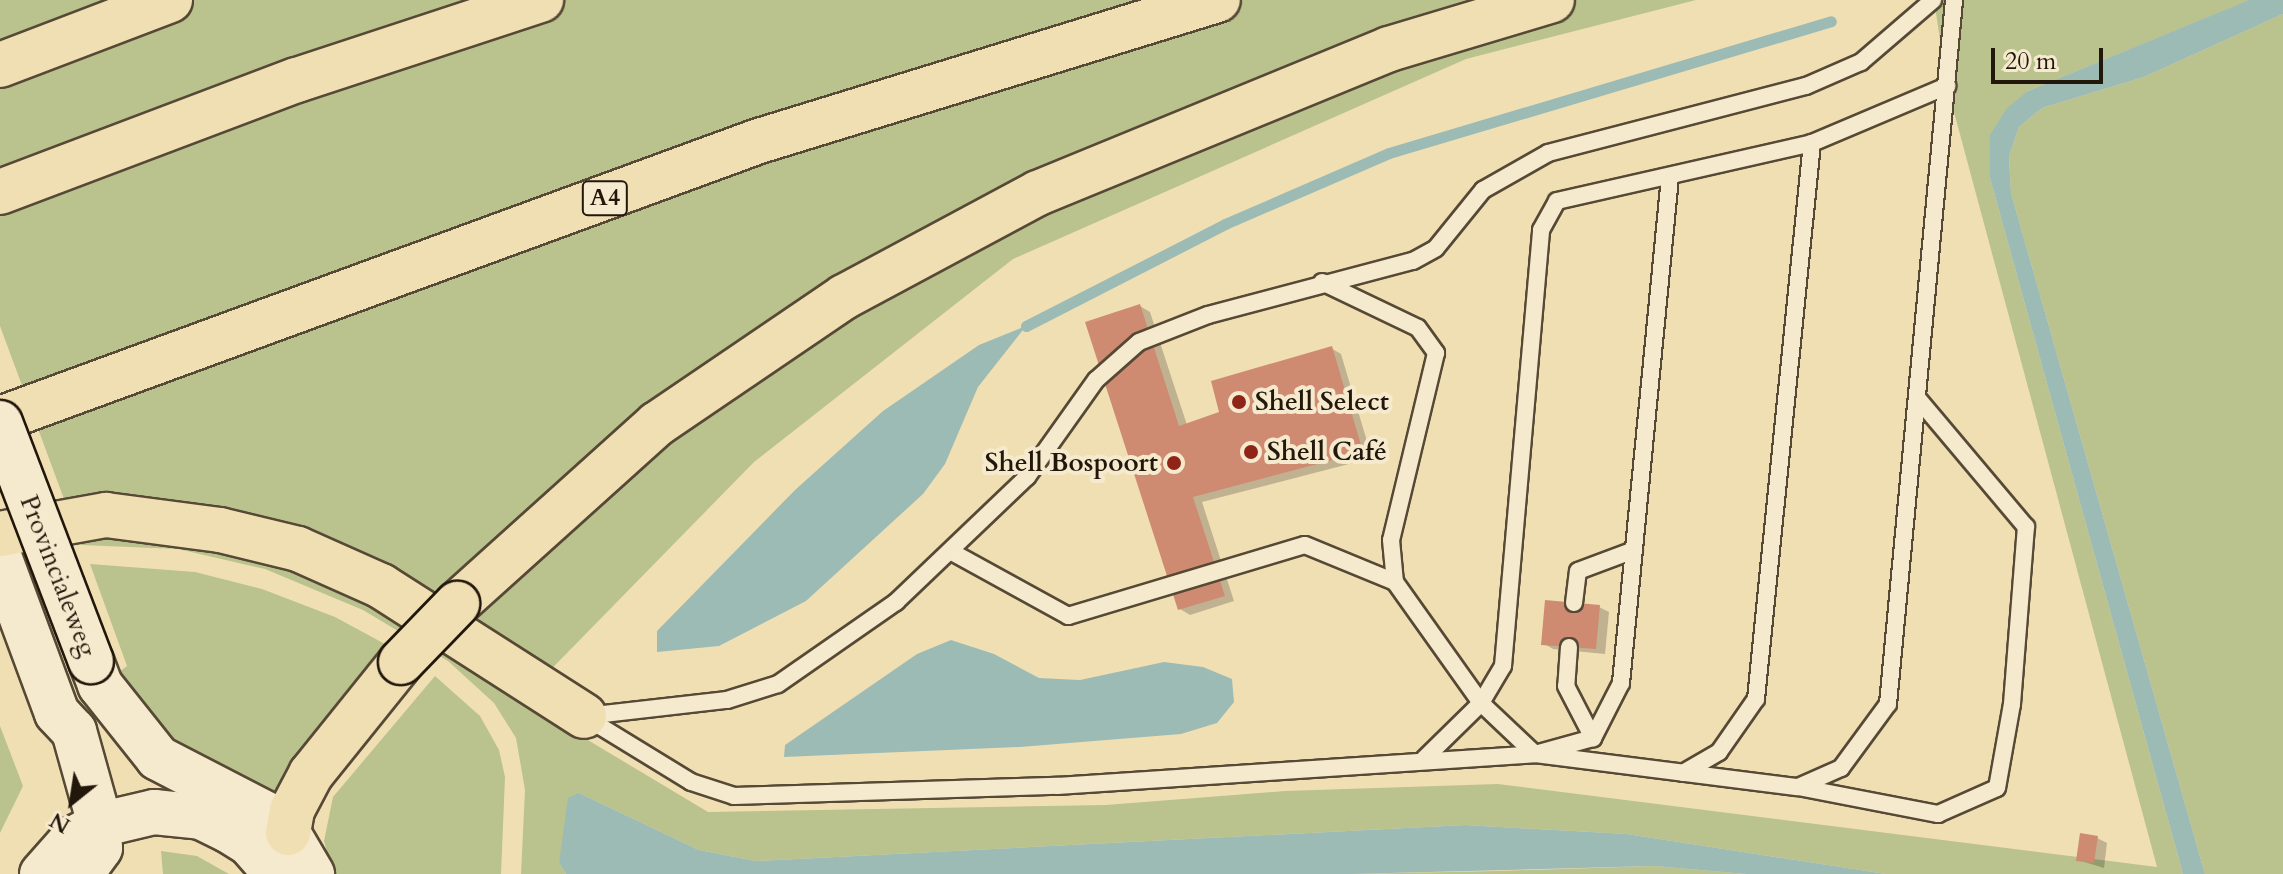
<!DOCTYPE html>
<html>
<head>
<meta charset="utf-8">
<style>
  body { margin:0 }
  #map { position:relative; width:2283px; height:874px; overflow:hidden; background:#f1dfb4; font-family:Cardo,serif }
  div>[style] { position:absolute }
  .green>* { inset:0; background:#bac28d }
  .water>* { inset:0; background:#9dbbb5 }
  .shadow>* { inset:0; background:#0003 }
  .stream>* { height:11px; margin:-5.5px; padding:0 5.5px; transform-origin:5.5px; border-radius:5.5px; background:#9dbbb5 }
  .building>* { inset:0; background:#ce8b72 }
  .roads { filter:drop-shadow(2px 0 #564935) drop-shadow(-2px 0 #564935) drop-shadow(0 2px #564935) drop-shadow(0 -2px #564935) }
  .service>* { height:16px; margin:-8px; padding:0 8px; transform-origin:8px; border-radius:8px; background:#f6eace }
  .secondary>* { height:44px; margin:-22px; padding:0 22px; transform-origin:22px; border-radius:22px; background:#f6eace }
  .motorway>* { height:44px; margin:-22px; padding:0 22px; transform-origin:22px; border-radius:22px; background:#f1dfb4 }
  .bridges { filter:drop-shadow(2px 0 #22170b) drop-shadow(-2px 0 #22170b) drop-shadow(0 2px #22170b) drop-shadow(0 -2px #22170b) }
  .secondary-bridge>* { height:44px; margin:-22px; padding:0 22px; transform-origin:22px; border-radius:22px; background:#f6eace }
  .motorway-bridge>* { height:44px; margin:-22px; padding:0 22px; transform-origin:22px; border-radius:22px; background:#f1dfb4 }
  .dots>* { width:22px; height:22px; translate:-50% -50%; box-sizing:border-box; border:4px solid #f6eace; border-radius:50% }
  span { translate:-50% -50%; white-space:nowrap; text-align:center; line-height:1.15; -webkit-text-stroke:8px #f6eace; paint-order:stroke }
  .shield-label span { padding:2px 6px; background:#f6eace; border:2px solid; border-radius:6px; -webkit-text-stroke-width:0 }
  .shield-label { font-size:24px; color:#22170b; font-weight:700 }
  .poi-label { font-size:26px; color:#22170b; font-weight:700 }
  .left { translate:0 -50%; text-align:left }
  .right { translate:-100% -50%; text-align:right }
  .street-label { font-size:26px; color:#22170b }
  .north { position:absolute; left:32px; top:762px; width:80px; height:80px; -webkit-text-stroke:6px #f6eace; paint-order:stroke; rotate:210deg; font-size:22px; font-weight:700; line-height:32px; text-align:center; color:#22170b }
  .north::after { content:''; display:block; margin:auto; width:28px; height:36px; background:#22170b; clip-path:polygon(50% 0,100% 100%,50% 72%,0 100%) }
  .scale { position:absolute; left:1991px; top:48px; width:112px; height:36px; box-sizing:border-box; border:4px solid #22170b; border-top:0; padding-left:10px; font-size:24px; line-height:28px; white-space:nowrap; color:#22170b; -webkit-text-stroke:6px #f6eace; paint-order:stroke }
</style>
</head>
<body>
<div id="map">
  <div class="green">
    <i style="clip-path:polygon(0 0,1696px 0,1466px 59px,1013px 259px,754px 462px,521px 700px,708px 812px,1106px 805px,1285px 791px,1498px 784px,2157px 867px,1947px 86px,1934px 0,2250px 0,2028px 91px,1990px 178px,2183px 874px,1886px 874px,1627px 834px,1465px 825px,756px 861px,699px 850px,579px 793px,559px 863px,566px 874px,521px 874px,525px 790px,516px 738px,494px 703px,448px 661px,363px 610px,265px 569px,178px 549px,81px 545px,0 326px)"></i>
    <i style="clip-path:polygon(2283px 14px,2283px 874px,2205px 874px,2011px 193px,2009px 156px,2019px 127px,2042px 108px,2144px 77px)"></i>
    <i style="clip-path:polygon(90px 564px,195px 572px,262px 589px,335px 617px,396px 650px,276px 796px,183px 757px,133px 705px,119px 672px,127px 666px)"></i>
    <i style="clip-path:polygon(435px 676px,480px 716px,499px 750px,505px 777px,501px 874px,333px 874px,324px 841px,333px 797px)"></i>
    <i style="clip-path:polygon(0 726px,23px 786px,0 833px)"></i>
    <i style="clip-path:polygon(161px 851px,197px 856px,229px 874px,163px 874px)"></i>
    <i style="clip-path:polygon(1654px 866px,1746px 874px,1352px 874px,1498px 871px)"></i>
  </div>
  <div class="water">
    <i style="clip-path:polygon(2249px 0,2283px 0,2283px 14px,2144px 77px,2042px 108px,2019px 127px,2009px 156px,2011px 193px,2205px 874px,2183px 874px,1990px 178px,1990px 135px,2007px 108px,2028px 91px)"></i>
    <i style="clip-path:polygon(1026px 326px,978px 387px,945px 464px,923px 494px,806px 601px,719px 646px,657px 652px,657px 631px,795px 490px,883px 411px,979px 345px)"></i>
    <i style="clip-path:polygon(951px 640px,994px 654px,1039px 678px,1080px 680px,1164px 662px,1203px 667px,1232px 679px,1234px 702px,1217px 723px,1181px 734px,1020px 747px,784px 757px,785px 745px,917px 654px)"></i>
    <i style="clip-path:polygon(579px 793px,699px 850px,756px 861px,1465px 825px,1627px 834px,1886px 874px,1746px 874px,1654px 866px,1352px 874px,566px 874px,559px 863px,568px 798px)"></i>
  </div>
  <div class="shadow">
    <i style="clip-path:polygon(1140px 306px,1150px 312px,1187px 425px,1221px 414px,1331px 348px,1341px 354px,1372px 458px,1202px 502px,1234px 601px,1190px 615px,1180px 609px)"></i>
    <i style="clip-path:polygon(1599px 607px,1609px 612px,1605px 654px,1553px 649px,1543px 643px)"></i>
    <i style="clip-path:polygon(2097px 838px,2107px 843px,2104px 868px,2078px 860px)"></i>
  </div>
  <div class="stream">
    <i style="left:1026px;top:326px;width:224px;rotate:-27.1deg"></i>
    <i style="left:1225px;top:224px;width:179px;rotate:-23.4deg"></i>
    <i style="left:1389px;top:153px;width:461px;rotate:-16.6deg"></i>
  </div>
  <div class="building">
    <i style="clip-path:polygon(1140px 304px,1179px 426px,1219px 412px,1211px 381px,1332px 346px,1363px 452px,1193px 497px,1225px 596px,1178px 610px,1085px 322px)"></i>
    <i style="clip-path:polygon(1545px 600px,1600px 605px,1596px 649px,1541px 645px)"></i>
    <i style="clip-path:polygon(2080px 833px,2098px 836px,2094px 863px,2076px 861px)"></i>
  </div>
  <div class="roads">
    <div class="service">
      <i style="left:1322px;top:282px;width:106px;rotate:25.6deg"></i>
      <i style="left:1418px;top:328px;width:31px;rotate:54deg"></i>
      <i style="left:1436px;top:353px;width:192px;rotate:103.5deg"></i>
      <i style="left:1391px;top:540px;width:42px;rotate:84.6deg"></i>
      <i style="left:1395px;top:582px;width:148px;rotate:54.6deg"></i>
      <i style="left:1481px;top:703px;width:74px;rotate:43.4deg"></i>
      <i style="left:1535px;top:754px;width:60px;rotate:-15.4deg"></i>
      <i style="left:1593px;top:738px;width:62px;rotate:-63deg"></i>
      <i style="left:1621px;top:683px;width:508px;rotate:-84.47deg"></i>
      <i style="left:950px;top:551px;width:135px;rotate:28.8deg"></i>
      <i style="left:1068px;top:616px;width:247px;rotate:-16.7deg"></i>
      <i style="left:1305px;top:545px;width:97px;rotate:22.3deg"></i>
      <i style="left:1574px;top:603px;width:32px;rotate:-83deg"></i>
      <i style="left:1578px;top:571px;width:60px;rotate:-20.6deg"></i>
      <i style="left:1569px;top:647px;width:39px;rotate:94deg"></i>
      <i style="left:1566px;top:686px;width:59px;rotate:62.6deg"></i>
      <i style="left:586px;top:716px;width:142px;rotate:-6.5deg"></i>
      <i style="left:727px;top:700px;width:53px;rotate:-17.4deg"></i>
      <i style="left:778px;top:684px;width:144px;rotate:-34.8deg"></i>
      <i style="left:896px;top:602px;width:181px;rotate:-43.7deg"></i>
      <i style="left:1027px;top:477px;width:119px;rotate:-54.6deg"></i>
      <i style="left:1096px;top:380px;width:57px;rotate:-41.5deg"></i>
      <i style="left:1139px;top:342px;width:74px;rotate:-21.4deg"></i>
      <i style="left:1208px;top:315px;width:212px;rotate:-14.8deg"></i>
      <i style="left:1413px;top:261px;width:26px;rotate:-29deg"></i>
      <i style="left:1436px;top:248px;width:75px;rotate:-51deg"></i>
      <i style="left:1483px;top:190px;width:75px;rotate:-29.6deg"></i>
      <i style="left:1548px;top:153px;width:267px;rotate:-14.6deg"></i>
      <i style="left:1806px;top:86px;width:60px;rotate:-23.6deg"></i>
      <i style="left:1861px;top:62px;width:95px;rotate:-40.7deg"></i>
      <i style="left:585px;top:717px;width:124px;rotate:31.5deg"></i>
      <i style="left:691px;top:782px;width:45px;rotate:18deg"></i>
      <i style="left:734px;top:796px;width:323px;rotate:-1.8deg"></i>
      <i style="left:1057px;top:786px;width:479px;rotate:-3.8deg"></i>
      <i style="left:1535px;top:754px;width:265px;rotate:7.2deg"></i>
      <i style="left:1798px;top:787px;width:47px;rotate:-23.8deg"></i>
      <i style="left:1841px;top:768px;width:79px;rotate:-53.7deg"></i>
      <i style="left:1888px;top:704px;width:707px;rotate:-84.64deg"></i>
      <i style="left:1424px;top:759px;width:80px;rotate:-44.5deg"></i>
      <i style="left:1481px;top:703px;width:43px;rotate:-59.3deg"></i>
      <i style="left:1503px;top:666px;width:438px;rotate:-85deg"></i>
      <i style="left:1541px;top:230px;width:33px;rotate:-61deg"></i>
      <i style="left:1557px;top:201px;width:262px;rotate:-12.8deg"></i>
      <i style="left:1812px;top:143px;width:147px;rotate:-22.9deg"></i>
      <i style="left:1683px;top:773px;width:42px;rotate:-30.3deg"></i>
      <i style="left:1719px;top:752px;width:65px;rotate:-55.1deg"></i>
      <i style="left:1756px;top:699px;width:559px;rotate:-84.25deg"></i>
      <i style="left:1798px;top:787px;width:143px;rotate:10.9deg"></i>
      <i style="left:1938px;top:814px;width:64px;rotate:-23.8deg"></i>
      <i style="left:1997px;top:788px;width:85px;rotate:-79.9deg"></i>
      <i style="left:2012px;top:704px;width:178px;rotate:-85.5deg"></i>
      <i style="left:2026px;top:527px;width:166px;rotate:-130.1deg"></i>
    </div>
    <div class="secondary">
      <i style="left:0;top:559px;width:164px;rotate:69.7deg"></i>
      <i style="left:57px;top:713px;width:25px;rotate:47deg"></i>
      <i style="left:74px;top:731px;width:82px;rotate:74.4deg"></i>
      <i style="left:96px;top:810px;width:38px;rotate:84deg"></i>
      <i style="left:100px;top:848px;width:32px;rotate:126deg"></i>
      <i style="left:91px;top:661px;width:26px;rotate:69deg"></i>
      <i style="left:100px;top:685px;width:93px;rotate:51.5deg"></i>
      <i style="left:158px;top:758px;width:122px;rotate:27.4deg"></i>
      <i style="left:266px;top:814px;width:29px;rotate:41deg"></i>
      <i style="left:288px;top:833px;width:48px;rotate:59.7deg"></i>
      <i style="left:42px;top:874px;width:47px;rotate:-48.5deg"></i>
      <i style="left:73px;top:839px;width:30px;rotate:-28deg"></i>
      <i style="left:99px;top:825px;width:57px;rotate:-13.3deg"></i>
      <i style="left:154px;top:812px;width:47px;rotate:6.1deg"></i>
      <i style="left:201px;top:817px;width:30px;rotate:26deg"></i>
      <i style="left:228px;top:830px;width:26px;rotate:32deg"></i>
      <i style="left:250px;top:844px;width:40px;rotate:49deg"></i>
    </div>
    <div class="motorway">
      <i style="left:0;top:65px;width:182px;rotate:-20.9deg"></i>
      <i style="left:0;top:192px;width:317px;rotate:-20.7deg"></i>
      <i style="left:297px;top:80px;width:257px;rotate:-18.2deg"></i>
      <i style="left:0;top:419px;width:808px;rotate:-20.12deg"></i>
      <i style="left:759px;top:141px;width:480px;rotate:-17.1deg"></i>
      <i style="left:0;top:534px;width:108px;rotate:-10.2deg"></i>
      <i style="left:106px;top:515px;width:115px;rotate:7.5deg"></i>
      <i style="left:220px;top:530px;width:80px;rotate:13.7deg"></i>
      <i style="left:298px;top:549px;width:91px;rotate:24deg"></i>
      <i style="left:381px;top:586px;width:241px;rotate:32.6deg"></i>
      <i style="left:457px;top:604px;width:269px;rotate:-42deg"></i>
      <i style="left:657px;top:424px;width:226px;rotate:-34.2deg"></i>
      <i style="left:844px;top:297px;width:220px;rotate:-28.2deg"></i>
      <i style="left:1038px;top:193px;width:379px;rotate:-22.3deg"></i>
      <i style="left:1389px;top:49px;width:170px;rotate:-16.7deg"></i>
      <i style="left:288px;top:833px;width:23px;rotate:-80deg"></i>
      <i style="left:292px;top:810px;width:41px;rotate:-62.2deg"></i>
      <i style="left:311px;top:774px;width:144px;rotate:-51.2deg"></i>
    </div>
  </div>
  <div class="bridges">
    <div class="secondary-bridge">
      <i style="left:0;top:423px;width:255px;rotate:69.1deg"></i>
    </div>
    <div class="motorway-bridge">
      <i style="left:401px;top:662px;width:81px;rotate:-46deg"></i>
    </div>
  </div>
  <div class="dots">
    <i style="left:1239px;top:402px;background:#8f2418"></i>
    <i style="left:1251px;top:452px;background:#8f2418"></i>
    <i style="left:1174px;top:463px;background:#8f2418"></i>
  </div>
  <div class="shield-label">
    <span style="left:605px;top:198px">A4</span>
  </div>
  <div class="poi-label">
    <span class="left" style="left:1255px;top:402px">Shell Select</span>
    <span class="left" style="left:1267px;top:452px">Shell Café</span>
    <span class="right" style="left:1158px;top:463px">Shell Bospoort</span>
  </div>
  <div class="street-label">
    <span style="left:58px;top:576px;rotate:69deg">Provincialeweg</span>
  </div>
  <div class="north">N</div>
  <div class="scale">20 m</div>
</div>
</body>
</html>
